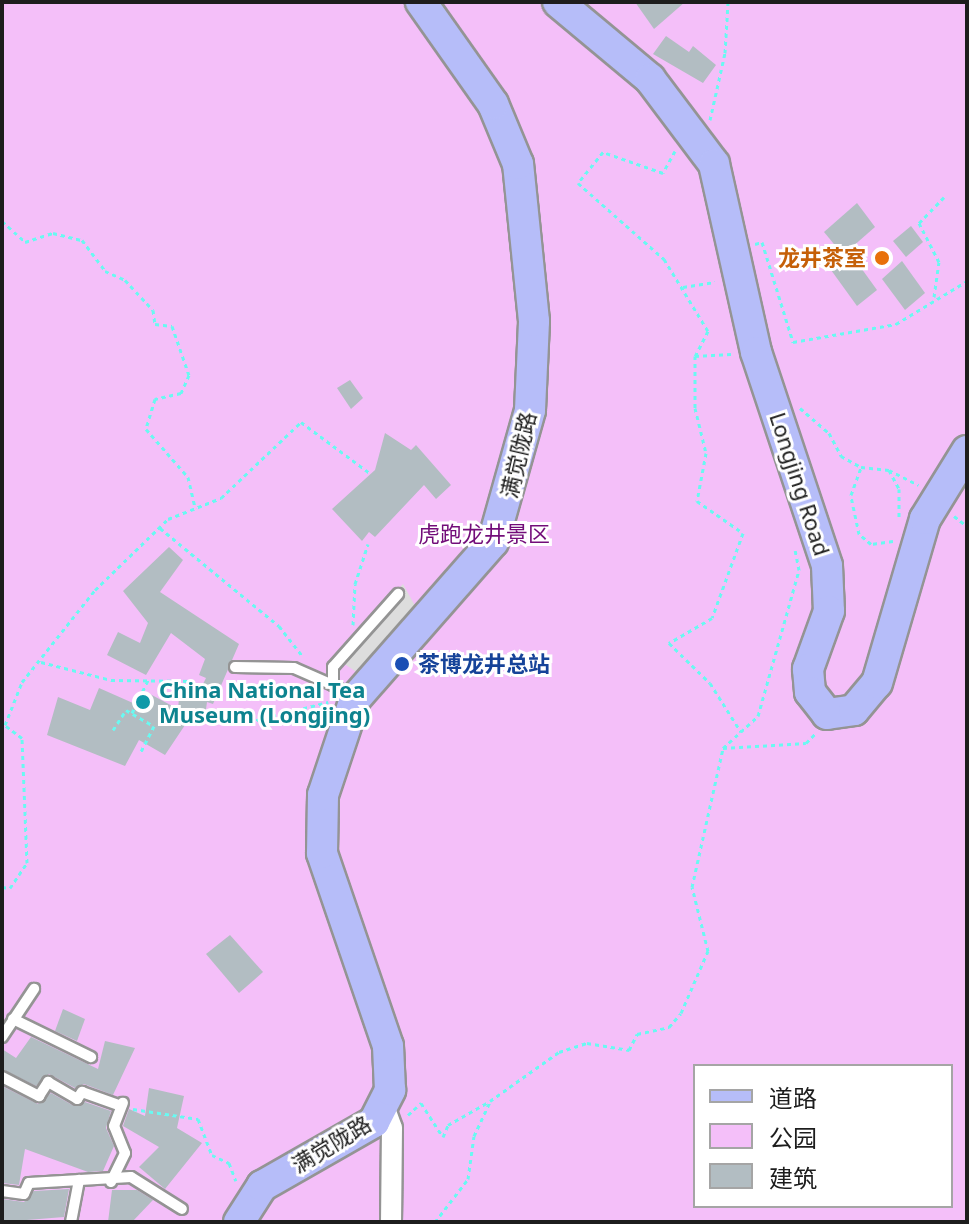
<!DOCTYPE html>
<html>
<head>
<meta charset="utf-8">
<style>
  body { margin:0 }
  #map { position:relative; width:969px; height:1224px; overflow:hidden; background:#e2e8ee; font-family:"Noto Sans","Noto Sans SC",sans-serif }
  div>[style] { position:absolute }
  .park>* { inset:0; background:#f4bff9 }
  .parking>* { inset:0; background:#ddd }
  .building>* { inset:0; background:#b2bdc2 }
  .path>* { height:3px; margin-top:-1.5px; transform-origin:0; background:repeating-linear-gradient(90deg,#69f9f1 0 4px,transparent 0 8px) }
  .roads { filter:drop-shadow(2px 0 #949494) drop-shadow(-2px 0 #949494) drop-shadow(0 2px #949494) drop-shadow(0 -2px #949494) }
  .lane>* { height:10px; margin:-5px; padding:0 5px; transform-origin:5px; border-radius:5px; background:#fff }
  .street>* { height:20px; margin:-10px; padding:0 10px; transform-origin:10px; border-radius:10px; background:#fff }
  .secondary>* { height:30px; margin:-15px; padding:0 15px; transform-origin:15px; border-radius:15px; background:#b6bdf9 }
  .dots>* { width:22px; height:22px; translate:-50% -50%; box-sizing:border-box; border:4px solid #fff; border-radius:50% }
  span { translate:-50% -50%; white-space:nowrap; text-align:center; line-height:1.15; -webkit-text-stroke:6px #fff; paint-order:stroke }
  .food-label { font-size:22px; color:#c56008; font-weight:700 }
  .right { translate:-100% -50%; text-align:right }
  .street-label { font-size:22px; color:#1d1d1d }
  .park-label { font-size:22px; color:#720c79 }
  .transit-label { font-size:22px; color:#164399; font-weight:700 }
  .left { translate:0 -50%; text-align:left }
  .culture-label { font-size:22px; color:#0d838f; font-weight:700 }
  .frame { position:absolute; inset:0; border:4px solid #1d1d1d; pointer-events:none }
  .legend { position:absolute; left:693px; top:1064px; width:260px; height:144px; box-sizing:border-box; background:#fff; border:2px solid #a5a5a5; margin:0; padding:10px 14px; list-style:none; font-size:24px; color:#1d1d1d }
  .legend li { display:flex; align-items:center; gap:16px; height:40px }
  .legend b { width:40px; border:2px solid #a5a5a5 }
</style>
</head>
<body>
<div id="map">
  <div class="park">
    <i style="clip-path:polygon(evenodd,2px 2px,967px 2px,967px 1222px,2px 1222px,2px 2px,695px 1066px,951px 1066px,951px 1206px,695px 1206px,695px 1066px)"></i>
  </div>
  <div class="parking">
    <i style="clip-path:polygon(403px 584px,419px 613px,361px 675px,334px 657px)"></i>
  </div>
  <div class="building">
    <i style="clip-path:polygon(635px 2px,685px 2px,654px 29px)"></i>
    <i style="clip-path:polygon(666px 36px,689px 52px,693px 46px,716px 65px,703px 83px,653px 54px)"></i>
    <i style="clip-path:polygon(857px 203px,875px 227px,843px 255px,824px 232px)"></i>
    <i style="clip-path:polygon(911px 226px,923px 242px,906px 257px,893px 241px)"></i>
    <i style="clip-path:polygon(851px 254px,877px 290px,857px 306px,831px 270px)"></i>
    <i style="clip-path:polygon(902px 261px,925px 293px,905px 310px,882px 279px)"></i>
    <i style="clip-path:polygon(350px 380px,363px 398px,351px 409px,337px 388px)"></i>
    <i style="clip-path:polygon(385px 433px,411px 450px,416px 445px,451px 485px,436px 499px,424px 485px,375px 537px,369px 532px,362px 541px,332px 509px,375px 470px)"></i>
    <i style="clip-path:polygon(169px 547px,183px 560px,160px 592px,239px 644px,213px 704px,207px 702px,204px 724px,187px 722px,165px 755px,139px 740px,125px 766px,47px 735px,58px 697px,90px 710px,99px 688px,142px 707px,148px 693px,178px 709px,179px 698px,195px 700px,206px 678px,199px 675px,205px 659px,171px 633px,146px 675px,107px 655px,118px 632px,140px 643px,148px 623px,123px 591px)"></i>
    <i style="clip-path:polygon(230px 935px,263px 972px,239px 993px,206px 954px)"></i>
    <i style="clip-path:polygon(63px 1009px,85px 1019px,77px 1041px,55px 1031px)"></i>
    <i style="clip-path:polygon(31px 1037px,98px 1069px,105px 1041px,135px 1048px,113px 1095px,84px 1084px,75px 1088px,49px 1074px,36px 1086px,2px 1069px,2px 1049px,16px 1058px)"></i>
    <i style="clip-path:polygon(2px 1086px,38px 1104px,51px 1093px,74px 1106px,85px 1102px,111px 1111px,106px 1128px,114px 1146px,103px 1171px,88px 1172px,25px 1149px,19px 1185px,2px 1183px)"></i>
    <i style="clip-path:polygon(149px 1088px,184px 1096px,177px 1128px,202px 1143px,165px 1189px,139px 1167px,159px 1147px,123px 1126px,129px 1109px,145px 1116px)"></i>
    <i style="clip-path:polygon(69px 1189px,64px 1217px,2px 1222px,2px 1199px,24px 1202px,34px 1191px)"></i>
    <i style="clip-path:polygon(112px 1190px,137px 1190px,153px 1200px,132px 1222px,108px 1222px)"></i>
  </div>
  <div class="path">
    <i style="left:710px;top:120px;width:69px;rotate:-77.4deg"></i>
    <i style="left:725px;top:53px;width:51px;rotate:-86.6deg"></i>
    <i style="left:675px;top:151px;width:25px;rotate:119deg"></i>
    <i style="left:663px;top:173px;width:64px;rotate:-160.7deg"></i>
    <i style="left:603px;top:152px;width:40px;rotate:129deg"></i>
    <i style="left:578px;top:183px;width:115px;rotate:41.5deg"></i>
    <i style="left:664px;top:259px;width:84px;rotate:58.6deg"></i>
    <i style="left:708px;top:331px;width:28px;rotate:117deg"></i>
    <i style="left:695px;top:356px;width:52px;rotate:90deg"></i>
    <i style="left:695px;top:408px;width:46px;rotate:76.3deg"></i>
    <i style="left:706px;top:453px;width:49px;rotate:100.6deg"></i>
    <i style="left:697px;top:501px;width:56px;rotate:34.8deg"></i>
    <i style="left:743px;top:533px;width:90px;rotate:110deg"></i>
    <i style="left:712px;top:618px;width:50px;rotate:149.8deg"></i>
    <i style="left:669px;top:643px;width:57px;rotate:44.3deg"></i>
    <i style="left:710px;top:683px;width:58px;rotate:57.7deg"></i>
    <i style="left:2px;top:221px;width:31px;rotate:42deg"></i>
    <i style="left:25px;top:242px;width:29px;rotate:-18deg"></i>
    <i style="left:53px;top:233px;width:30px;rotate:14deg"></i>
    <i style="left:82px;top:240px;width:39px;rotate:53deg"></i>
    <i style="left:105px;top:271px;width:22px;rotate:24deg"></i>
    <i style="left:125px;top:280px;width:41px;rotate:47deg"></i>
    <i style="left:153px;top:310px;width:14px;rotate:82deg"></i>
    <i style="left:155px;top:324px;width:17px;rotate:7deg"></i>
    <i style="left:172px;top:326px;width:52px;rotate:70.9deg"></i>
    <i style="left:189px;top:375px;width:20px;rotate:114deg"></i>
    <i style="left:181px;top:393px;width:27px;rotate:167deg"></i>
    <i style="left:155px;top:399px;width:31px;rotate:107deg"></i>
    <i style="left:146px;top:429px;width:64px;rotate:48.8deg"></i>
    <i style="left:188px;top:477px;width:32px;rotate:77deg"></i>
    <i style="left:755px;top:244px;width:7px;rotate:-16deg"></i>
    <i style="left:762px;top:242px;width:105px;rotate:72.8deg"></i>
    <i style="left:793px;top:342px;width:105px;rotate:-9.9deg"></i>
    <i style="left:896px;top:324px;width:83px;rotate:-31.2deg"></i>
    <i style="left:683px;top:287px;width:32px;rotate:-9deg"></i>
    <i style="left:934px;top:297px;width:35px;rotate:-82deg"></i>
    <i style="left:939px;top:262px;width:44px;rotate:-117.1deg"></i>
    <i style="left:919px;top:223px;width:36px;rotate:-46deg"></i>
    <i style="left:695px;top:356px;width:36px;rotate:-3deg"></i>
    <i style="left:800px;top:408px;width:38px;rotate:41deg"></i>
    <i style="left:829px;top:433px;width:26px;rotate:62deg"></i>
    <i style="left:841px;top:456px;width:23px;rotate:29deg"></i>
    <i style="left:889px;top:470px;width:21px;rotate:62deg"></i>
    <i style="left:899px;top:489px;width:31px;rotate:90deg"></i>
    <i style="left:954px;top:516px;width:16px;rotate:38deg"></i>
    <i style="left:160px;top:528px;width:154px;rotate:39.5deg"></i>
    <i style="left:279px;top:626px;width:37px;rotate:52deg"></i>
    <i style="left:893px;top:541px;width:22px;rotate:172deg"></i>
    <i style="left:871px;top:544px;width:16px;rotate:-140deg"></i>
    <i style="left:859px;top:534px;width:40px;rotate:-102deg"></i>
    <i style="left:851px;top:495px;width:30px;rotate:-70deg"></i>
    <i style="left:861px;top:467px;width:28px;rotate:6deg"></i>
    <i style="left:889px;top:470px;width:33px;rotate:27deg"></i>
    <i style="left:353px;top:625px;width:41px;rotate:-87.2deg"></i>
    <i style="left:355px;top:584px;width:42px;rotate:-72deg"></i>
    <i style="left:41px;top:662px;width:72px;rotate:14.4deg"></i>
    <i style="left:111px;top:680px;width:83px;rotate:0.7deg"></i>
    <i style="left:132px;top:713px;width:39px;rotate:-64deg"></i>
    <i style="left:212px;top:722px;width:29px;rotate:4deg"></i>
    <i style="left:241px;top:724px;width:90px;rotate:-14.2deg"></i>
    <i style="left:113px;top:730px;width:24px;rotate:-57deg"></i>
    <i style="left:126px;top:710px;width:32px;rotate:30deg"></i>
    <i style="left:154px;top:726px;width:30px;rotate:117deg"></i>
    <i style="left:723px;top:748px;width:83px;rotate:-3.4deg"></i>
    <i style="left:806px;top:743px;width:13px;rotate:-45deg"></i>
    <i style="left:2px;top:887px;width:8px;rotate:7deg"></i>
    <i style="left:10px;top:888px;width:30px;rotate:-56deg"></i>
    <i style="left:27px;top:863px;width:125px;rotate:-92.3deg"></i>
    <i style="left:22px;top:738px;width:21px;rotate:-143deg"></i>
    <i style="left:5px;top:725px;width:46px;rotate:-68.4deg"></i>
    <i style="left:22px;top:682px;width:117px;rotate:-51.6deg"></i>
    <i style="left:95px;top:590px;width:102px;rotate:-44.2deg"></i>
    <i style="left:168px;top:519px;width:57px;rotate:-21.6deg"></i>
    <i style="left:221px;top:498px;width:110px;rotate:-43.5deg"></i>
    <i style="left:301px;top:422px;width:87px;rotate:36.6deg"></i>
    <i style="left:133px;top:1109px;width:66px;rotate:8.7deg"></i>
    <i style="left:198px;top:1119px;width:39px;rotate:69deg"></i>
    <i style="left:212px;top:1155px;width:19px;rotate:25deg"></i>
    <i style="left:229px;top:1163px;width:19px;rotate:69deg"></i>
    <i style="left:408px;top:1115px;width:18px;rotate:-43deg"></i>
    <i style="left:421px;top:1103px;width:40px;rotate:57.1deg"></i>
    <i style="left:443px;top:1137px;width:13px;rotate:-67deg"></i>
    <i style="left:448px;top:1125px;width:48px;rotate:-29.7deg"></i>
    <i style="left:435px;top:1222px;width:54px;rotate:-52.5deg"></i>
    <i style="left:468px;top:1179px;width:43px;rotate:-82.1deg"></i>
    <i style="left:474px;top:1136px;width:38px;rotate:-65deg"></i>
    <i style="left:490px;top:1101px;width:85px;rotate:-35.4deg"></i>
    <i style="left:559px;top:1052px;width:29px;rotate:-18deg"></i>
    <i style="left:587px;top:1043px;width:43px;rotate:9.5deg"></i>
    <i style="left:629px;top:1050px;width:18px;rotate:-63deg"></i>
    <i style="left:637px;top:1034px;width:33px;rotate:-12deg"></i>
    <i style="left:669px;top:1027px;width:18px;rotate:-49deg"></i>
    <i style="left:681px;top:1013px;width:68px;rotate:-66.5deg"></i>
    <i style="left:708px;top:951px;width:66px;rotate:-104deg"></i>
    <i style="left:692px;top:887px;width:142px;rotate:-77.4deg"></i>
    <i style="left:723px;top:748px;width:47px;rotate:-42.4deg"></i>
    <i style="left:758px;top:716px;width:152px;rotate:-74.3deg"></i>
    <i style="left:799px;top:570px;width:20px;rotate:-101deg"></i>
  </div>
  <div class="roads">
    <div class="lane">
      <i style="left:235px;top:667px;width:59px;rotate:1deg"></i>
      <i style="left:294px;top:668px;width:43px;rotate:23.6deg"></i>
      <i style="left:354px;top:698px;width:25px;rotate:-148deg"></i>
      <i style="left:333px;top:685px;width:18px;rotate:-90deg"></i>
      <i style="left:333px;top:667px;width:98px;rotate:-48.3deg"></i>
      <i style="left:13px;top:1019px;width:87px;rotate:26deg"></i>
      <i style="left:2px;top:1037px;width:58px;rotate:-56.3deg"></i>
      <i style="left:2px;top:1077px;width:42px;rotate:27.2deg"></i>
      <i style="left:39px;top:1096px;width:17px;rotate:-57deg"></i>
      <i style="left:48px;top:1082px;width:34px;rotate:30deg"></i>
      <i style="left:77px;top:1099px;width:9px;rotate:-54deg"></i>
      <i style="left:82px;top:1092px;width:41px;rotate:19.7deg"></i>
      <i style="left:111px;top:1182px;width:32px;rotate:-64deg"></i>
      <i style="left:125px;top:1153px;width:29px;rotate:-112deg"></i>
      <i style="left:114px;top:1126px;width:25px;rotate:-69deg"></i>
      <i style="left:2px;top:1191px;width:22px;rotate:8deg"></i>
      <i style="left:24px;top:1194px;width:12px;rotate:-66deg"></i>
      <i style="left:29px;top:1183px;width:102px;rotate:-3.4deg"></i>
      <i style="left:131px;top:1177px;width:60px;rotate:32.1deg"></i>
      <i style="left:71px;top:1222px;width:43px;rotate:-79.2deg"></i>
    </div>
    <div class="street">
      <i style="left:384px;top:1106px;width:23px;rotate:70deg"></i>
      <i style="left:392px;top:1128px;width:94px;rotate:90.6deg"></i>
    </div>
    <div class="secondary">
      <i style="left:558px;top:2px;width:120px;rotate:39.9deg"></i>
      <i style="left:650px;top:79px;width:106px;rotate:53deg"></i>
      <i style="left:714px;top:164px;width:193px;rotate:77.4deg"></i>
      <i style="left:756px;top:352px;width:225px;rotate:71.6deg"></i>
      <i style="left:827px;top:566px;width:45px;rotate:87.5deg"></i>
      <i style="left:829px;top:611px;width:62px;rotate:109.9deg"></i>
      <i style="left:808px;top:669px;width:23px;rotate:85deg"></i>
      <i style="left:810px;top:692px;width:28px;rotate:52deg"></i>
      <i style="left:827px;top:714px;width:27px;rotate:-8deg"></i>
      <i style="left:854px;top:710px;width:35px;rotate:-50deg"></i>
      <i style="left:877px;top:683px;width:171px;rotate:-73.7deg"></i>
      <i style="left:925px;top:519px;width:80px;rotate:-58.3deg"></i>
      <i style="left:239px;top:1222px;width:43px;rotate:-57.4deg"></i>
      <i style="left:262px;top:1186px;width:129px;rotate:-29.7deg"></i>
      <i style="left:374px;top:1122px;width:36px;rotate:-63deg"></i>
      <i style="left:390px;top:1090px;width:44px;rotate:-92.6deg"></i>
      <i style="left:388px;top:1046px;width:204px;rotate:-108.9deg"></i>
      <i style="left:322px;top:853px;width:58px;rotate:-89deg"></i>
      <i style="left:323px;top:795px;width:101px;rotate:-71.6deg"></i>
      <i style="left:355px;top:699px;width:209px;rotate:-48.7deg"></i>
      <i style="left:493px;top:542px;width:137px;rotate:-74.3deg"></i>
      <i style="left:530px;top:410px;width:89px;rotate:-87.4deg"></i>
      <i style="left:534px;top:321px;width:158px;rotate:-95.8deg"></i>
      <i style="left:518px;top:164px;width:65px;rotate:-112.6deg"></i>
      <i style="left:493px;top:104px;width:125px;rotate:-125.2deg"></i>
    </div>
  </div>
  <div class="dots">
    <i style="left:882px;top:258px;background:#e8710a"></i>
    <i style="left:402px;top:664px;background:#1a4fb4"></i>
    <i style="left:143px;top:702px;background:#0f9aa8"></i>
  </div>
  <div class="food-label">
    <span class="right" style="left:866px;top:258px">龙井茶室</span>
  </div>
  <div class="street-label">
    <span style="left:518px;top:455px;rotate:-77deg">满觉陇路</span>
    <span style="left:800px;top:484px;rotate:72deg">Longjing Road</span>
    <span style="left:331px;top:1144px;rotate:-31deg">满觉陇路</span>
  </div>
  <div class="park-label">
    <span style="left:484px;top:534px">虎跑龙井景区</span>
  </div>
  <div class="transit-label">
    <span class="left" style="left:418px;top:664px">茶博龙井总站</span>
  </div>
  <div class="culture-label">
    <span class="left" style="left:159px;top:702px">China National Tea<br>Museum (Longjing)</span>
  </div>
  <div class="frame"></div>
  <ul class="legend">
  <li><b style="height:10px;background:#b6bdf9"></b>道路</li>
  <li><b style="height:22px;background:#f4bff9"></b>公园</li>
  <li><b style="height:22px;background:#b2bdc2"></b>建筑</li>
  </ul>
</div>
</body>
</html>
